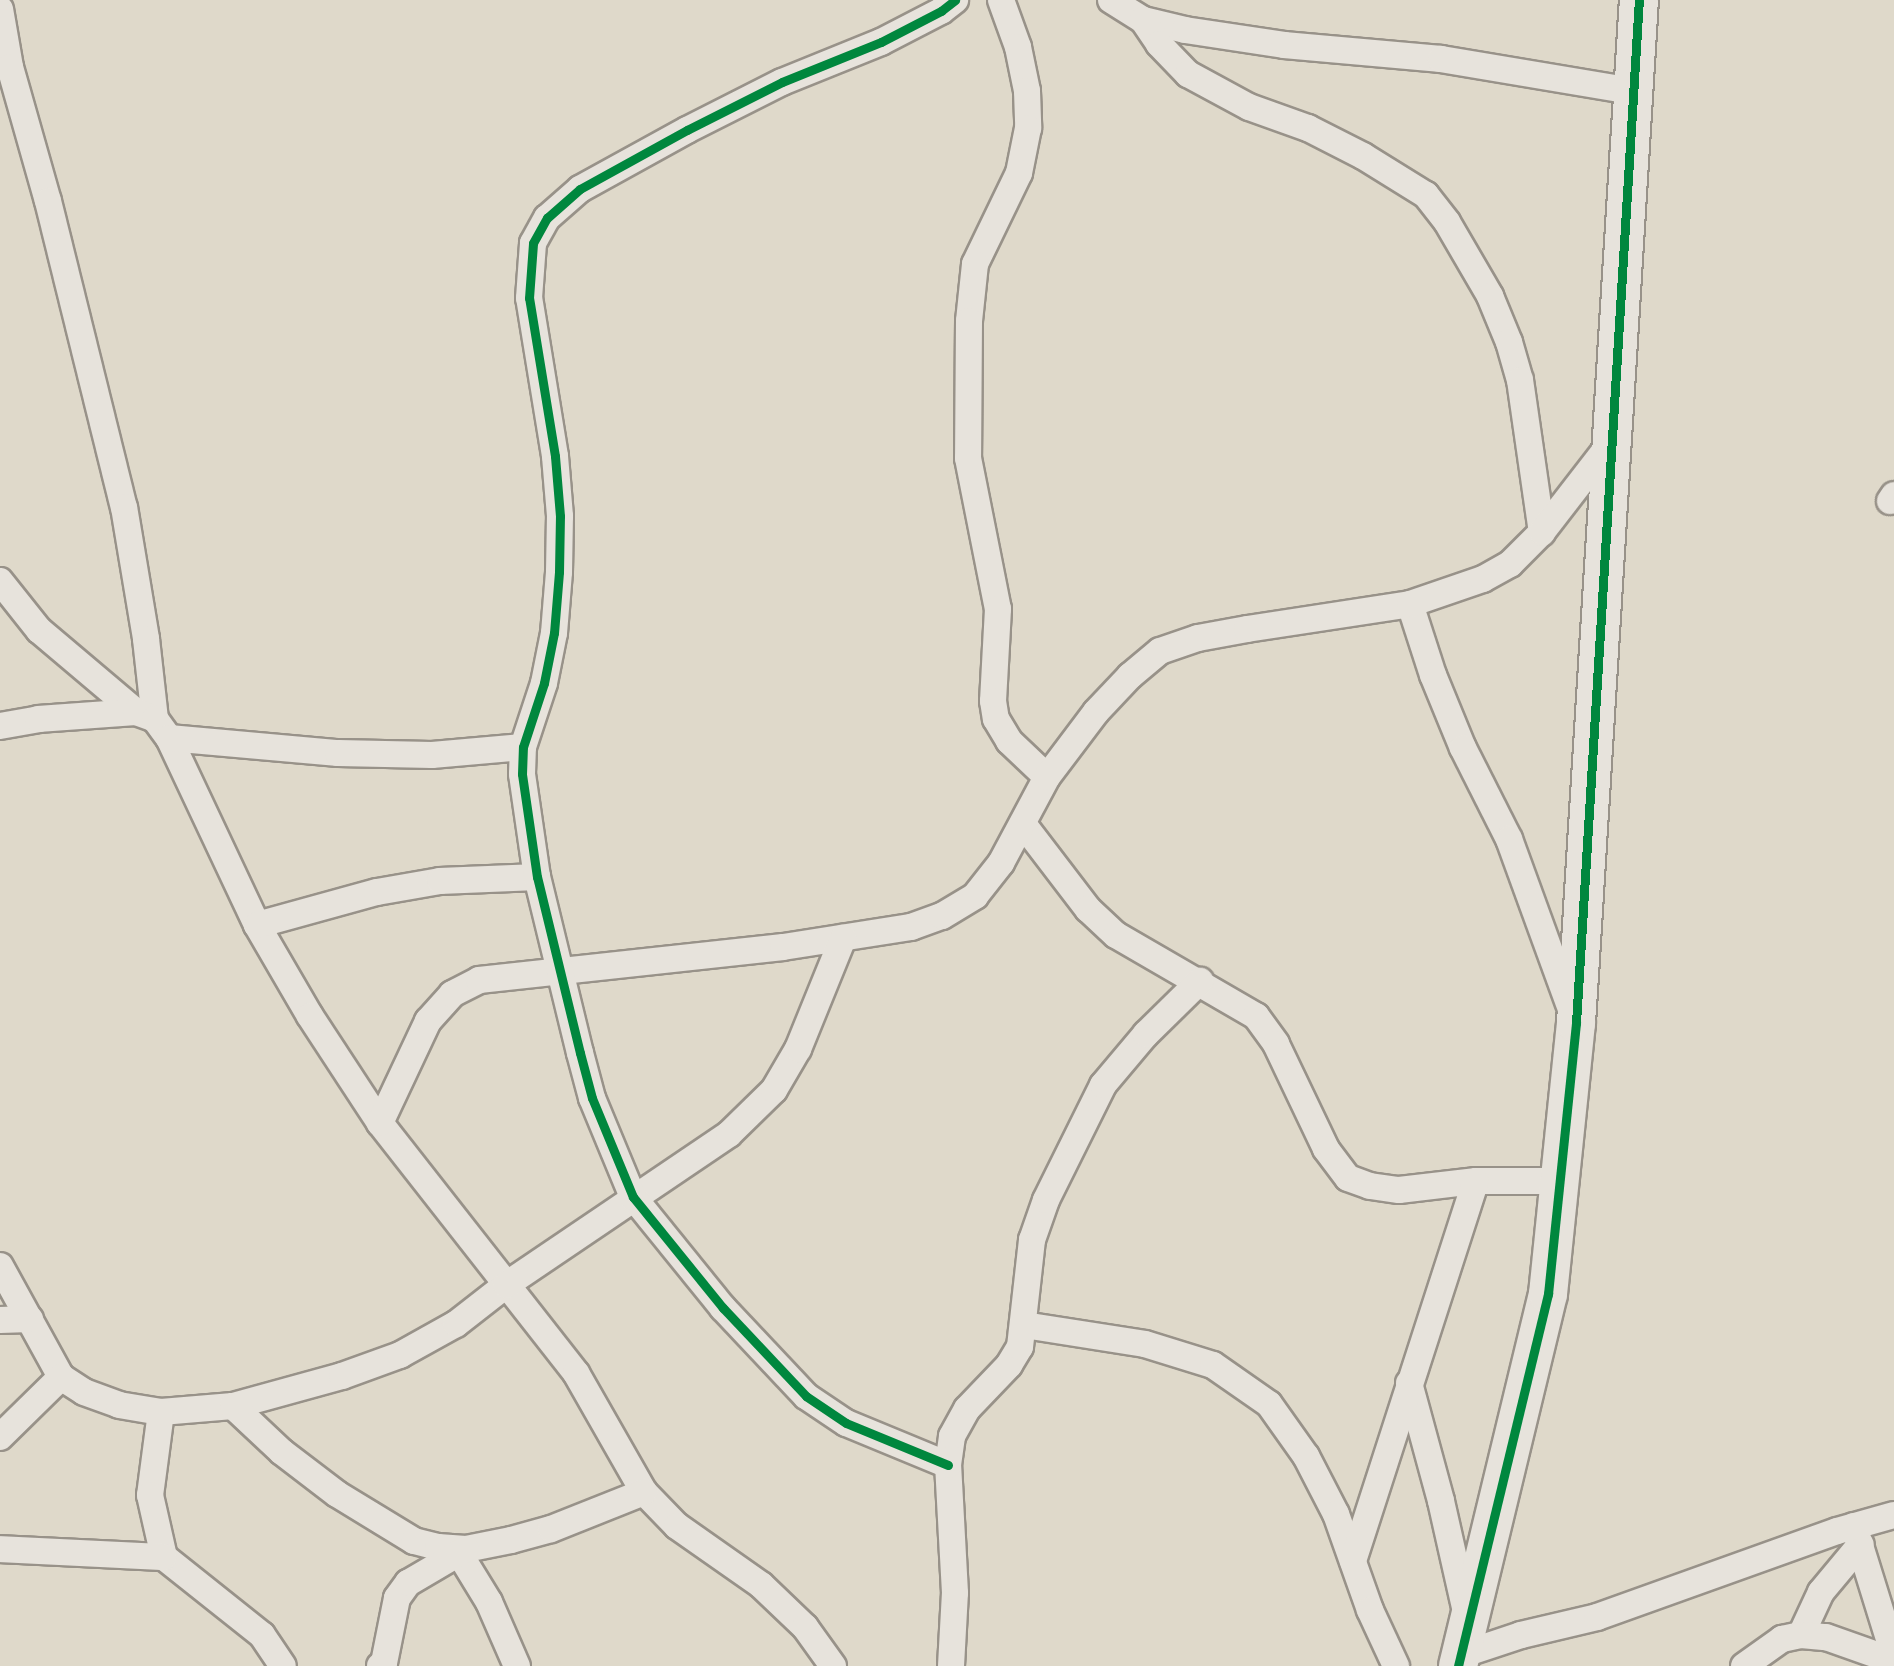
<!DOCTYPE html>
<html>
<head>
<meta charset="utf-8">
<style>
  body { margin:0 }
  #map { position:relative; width:1894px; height:1666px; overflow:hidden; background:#dfd9ca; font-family:Vollkorn,serif }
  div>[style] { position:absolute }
  .roads { filter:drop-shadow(2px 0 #989289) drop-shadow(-2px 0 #989289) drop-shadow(0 2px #989289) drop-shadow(0 -2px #989289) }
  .street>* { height:26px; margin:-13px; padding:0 13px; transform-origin:13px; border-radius:13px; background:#e7e3dc }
  .secondary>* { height:38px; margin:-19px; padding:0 19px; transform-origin:19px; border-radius:19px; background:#e7e3dc }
  .cycleway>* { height:9px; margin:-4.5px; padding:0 4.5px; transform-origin:4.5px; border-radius:4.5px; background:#00873e }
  span { translate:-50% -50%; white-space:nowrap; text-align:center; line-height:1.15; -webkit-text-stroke:5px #f0e9d7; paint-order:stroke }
</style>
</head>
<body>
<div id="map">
  <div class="roads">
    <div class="street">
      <i style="left:1001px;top:0;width:50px;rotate:70.1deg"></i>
      <i style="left:1018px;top:47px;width:45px;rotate:78.4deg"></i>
      <i style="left:1027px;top:91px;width:37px;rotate:88deg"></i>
      <i style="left:1028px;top:128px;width:46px;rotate:101.3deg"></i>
      <i style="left:1019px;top:173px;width:101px;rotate:115.8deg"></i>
      <i style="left:975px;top:264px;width:57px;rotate:96deg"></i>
      <i style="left:969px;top:321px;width:137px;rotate:90.4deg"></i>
      <i style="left:968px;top:458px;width:154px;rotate:78.8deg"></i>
      <i style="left:998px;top:609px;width:92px;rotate:93.1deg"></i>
      <i style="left:993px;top:701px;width:18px;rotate:81deg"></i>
      <i style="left:996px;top:719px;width:26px;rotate:59deg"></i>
      <i style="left:1009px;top:741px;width:52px;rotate:43.5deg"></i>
      <i style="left:1111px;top:0;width:38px;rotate:32deg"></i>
      <i style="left:1143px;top:20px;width:43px;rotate:13.4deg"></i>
      <i style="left:1185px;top:30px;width:100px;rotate:8.6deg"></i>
      <i style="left:1284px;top:45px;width:158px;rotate:5.1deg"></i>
      <i style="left:1441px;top:59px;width:195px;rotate:9.5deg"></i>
      <i style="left:0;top:9px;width:59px;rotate:80.2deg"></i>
      <i style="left:10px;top:67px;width:139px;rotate:74.2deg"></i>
      <i style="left:48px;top:201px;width:315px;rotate:76.1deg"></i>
      <i style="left:124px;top:507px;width:134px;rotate:80.5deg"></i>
      <i style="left:146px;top:639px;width:81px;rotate:83.6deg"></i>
      <i style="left:1143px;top:20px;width:29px;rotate:56deg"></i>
      <i style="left:1159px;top:44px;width:42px;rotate:46deg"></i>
      <i style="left:1188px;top:74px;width:69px;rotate:28.4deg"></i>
      <i style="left:1249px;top:107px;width:63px;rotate:19.6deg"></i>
      <i style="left:1308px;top:128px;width:62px;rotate:27deg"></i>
      <i style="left:1363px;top:156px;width:74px;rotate:31.8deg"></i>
      <i style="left:1426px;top:195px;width:34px;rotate:52deg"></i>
      <i style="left:1447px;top:222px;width:86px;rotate:59.8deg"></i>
      <i style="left:1490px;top:296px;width:50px;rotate:67.6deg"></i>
      <i style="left:1509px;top:342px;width:40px;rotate:74deg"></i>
      <i style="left:1520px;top:380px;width:154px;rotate:81.8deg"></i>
      <i style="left:1890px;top:501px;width:7px;rotate:-56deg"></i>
      <i style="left:0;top:581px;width:63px;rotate:51.5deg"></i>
      <i style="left:39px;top:630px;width:127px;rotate:40.2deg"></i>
      <i style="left:1410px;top:604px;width:75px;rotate:72.1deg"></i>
      <i style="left:1433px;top:675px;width:79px;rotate:67.7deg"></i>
      <i style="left:1463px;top:748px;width:102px;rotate:63.2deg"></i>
      <i style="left:1509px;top:839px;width:184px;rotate:70deg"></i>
      <i style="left:0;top:726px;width:39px;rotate:-10deg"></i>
      <i style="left:38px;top:719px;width:98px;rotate:-4.1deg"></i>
      <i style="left:136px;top:712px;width:20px;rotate:20deg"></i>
      <i style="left:155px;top:719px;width:24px;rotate:54deg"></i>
      <i style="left:169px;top:738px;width:207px;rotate:64.8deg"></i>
      <i style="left:257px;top:925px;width:105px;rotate:59.8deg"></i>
      <i style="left:310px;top:1016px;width:128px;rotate:56.8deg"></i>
      <i style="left:380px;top:1123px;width:318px;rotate:51.9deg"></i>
      <i style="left:576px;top:1373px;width:137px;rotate:60.3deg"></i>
      <i style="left:644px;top:1492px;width:47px;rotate:45.9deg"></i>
      <i style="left:677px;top:1526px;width:103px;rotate:35.1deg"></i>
      <i style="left:761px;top:1585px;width:61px;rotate:43.7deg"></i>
      <i style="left:805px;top:1627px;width:48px;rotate:54.3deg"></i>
      <i style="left:169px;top:738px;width:170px;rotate:5.1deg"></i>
      <i style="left:338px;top:753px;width:94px;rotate:1.2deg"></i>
      <i style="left:432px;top:755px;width:91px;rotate:-5deg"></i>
      <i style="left:1023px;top:824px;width:107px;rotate:52.6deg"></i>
      <i style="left:1088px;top:909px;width:38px;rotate:43deg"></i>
      <i style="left:1116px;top:935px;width:162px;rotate:30.1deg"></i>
      <i style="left:1256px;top:1016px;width:34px;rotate:54deg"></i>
      <i style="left:1276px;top:1044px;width:116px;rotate:64.5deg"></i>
      <i style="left:1326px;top:1149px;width:36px;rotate:53deg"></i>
      <i style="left:1348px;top:1178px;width:23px;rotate:20deg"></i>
      <i style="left:1370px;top:1186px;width:29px;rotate:8deg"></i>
      <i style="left:1399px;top:1190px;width:78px;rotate:-6.7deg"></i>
      <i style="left:1476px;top:1181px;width:82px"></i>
      <i style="left:257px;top:925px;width:124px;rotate:-15.4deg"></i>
      <i style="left:377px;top:892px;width:64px;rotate:-9.9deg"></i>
      <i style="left:440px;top:881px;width:97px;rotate:-2.4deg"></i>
      <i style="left:380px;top:1123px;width:113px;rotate:-64.8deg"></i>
      <i style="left:428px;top:1021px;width:36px;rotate:-48deg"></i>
      <i style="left:452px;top:994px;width:30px;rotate:-27deg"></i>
      <i style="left:479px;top:980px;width:306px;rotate:-6.2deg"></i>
      <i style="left:783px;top:947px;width:130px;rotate:-8.9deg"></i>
      <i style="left:911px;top:927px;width:33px;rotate:-20deg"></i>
      <i style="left:942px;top:916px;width:39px;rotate:-31deg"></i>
      <i style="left:975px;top:896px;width:42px;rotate:-51.8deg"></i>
      <i style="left:1001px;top:863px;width:98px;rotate:-61.9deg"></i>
      <i style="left:1047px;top:777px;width:81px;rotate:-53deg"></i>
      <i style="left:1096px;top:712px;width:50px;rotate:-46.6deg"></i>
      <i style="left:1130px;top:676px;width:39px;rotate:-40deg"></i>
      <i style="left:1160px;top:651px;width:40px;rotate:-18.9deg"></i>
      <i style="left:1198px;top:638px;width:50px;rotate:-10.4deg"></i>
      <i style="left:1247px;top:629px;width:165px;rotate:-8.7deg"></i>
      <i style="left:1410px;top:604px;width:77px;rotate:-18.9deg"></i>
      <i style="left:1483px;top:579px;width:31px;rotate:-29deg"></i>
      <i style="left:1510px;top:564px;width:45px;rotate:-45deg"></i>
      <i style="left:1542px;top:532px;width:111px;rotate:-52.3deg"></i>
      <i style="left:0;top:1266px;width:127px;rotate:61.2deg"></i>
      <i style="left:61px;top:1377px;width:27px;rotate:33deg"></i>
      <i style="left:84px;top:1392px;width:37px;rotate:20deg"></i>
      <i style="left:119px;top:1405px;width:43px;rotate:9.5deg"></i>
      <i style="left:161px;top:1412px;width:72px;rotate:-4.8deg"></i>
      <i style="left:233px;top:1406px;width:113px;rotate:-15.4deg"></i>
      <i style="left:342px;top:1376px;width:62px;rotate:-19.9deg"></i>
      <i style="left:400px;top:1355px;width:64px;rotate:-29deg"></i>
      <i style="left:456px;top:1324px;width:63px;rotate:-38deg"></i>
      <i style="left:506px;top:1285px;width:269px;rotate:-34.1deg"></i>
      <i style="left:729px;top:1134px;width:63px;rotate:-44.4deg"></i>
      <i style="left:774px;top:1090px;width:48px;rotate:-59.7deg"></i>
      <i style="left:798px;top:1049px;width:120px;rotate:-67.9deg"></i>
      <i style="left:0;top:1320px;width:30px;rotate:-2deg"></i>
      <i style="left:1024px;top:1325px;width:122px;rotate:8.9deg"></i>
      <i style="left:1145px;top:1344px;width:71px;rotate:17.2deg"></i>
      <i style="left:1213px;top:1365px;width:68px;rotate:34.9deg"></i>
      <i style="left:1269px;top:1404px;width:64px;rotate:54.6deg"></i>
      <i style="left:1306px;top:1456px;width:65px;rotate:62.7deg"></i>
      <i style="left:1336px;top:1514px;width:102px;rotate:70.5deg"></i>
      <i style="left:1370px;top:1610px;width:62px;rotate:65.1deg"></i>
      <i style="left:1409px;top:1383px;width:122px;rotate:74.8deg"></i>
      <i style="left:1441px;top:1501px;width:118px;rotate:77.3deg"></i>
      <i style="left:233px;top:1406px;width:67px;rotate:43.2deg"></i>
      <i style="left:282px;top:1452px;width:69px;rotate:37.4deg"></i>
      <i style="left:337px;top:1494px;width:90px;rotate:31.4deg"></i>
      <i style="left:414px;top:1541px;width:25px;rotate:14deg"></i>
      <i style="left:438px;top:1547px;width:28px;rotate:4deg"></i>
      <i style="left:466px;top:1549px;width:46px;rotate:-11.3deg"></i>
      <i style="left:511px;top:1540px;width:41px;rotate:-15.4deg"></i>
      <i style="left:551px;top:1529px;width:100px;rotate:-21.7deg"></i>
      <i style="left:161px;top:1412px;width:84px;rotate:97.5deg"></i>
      <i style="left:150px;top:1495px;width:64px;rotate:77.3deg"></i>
      <i style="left:164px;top:1557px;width:125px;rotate:38.5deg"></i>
      <i style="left:262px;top:1635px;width:37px;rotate:56deg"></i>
      <i style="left:0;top:1437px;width:86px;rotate:-44.5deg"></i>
      <i style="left:948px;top:1465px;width:110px;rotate:-157.6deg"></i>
      <i style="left:846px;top:1423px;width:48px;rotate:-146deg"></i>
      <i style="left:806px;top:1396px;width:121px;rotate:-133.3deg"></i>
      <i style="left:723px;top:1308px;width:143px;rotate:-129deg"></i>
      <i style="left:633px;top:1197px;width:107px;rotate:-112.5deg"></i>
      <i style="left:592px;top:1098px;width:47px;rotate:-104.9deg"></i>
      <i style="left:580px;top:1053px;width:181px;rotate:-103.7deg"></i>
      <i style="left:537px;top:877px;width:104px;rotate:-98.3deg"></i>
      <i style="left:522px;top:774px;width:27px;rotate:-88deg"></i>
      <i style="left:523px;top:747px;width:67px;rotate:-71.8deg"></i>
      <i style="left:544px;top:683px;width:51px;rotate:-78.7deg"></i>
      <i style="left:554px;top:633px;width:61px;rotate:-85.3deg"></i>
      <i style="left:559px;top:572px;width:56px;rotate:-89deg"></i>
      <i style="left:560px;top:516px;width:60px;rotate:-94.8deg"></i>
      <i style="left:555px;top:456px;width:160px;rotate:-99.3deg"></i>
      <i style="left:529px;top:298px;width:55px;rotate:-85.8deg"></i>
      <i style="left:533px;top:243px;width:29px;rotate:-61deg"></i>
      <i style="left:547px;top:218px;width:44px;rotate:-41.3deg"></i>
      <i style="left:580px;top:189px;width:122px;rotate:-28.9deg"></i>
      <i style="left:687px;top:130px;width:106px;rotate:-26.8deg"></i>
      <i style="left:782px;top:82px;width:107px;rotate:-22deg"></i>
      <i style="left:881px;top:42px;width:68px;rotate:-27.3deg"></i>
      <i style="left:941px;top:11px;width:18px;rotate:-38deg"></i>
      <i style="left:1854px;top:1526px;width:135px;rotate:72.8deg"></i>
      <i style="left:0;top:1549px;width:164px;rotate:2.8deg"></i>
      <i style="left:459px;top:1553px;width:57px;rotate:58.5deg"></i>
      <i style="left:489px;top:1602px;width:70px;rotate:66.4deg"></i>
      <i style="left:1353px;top:1561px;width:399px;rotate:-72.1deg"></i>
      <i style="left:1801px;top:1635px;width:47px;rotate:-65.1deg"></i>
      <i style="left:1821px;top:1592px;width:62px;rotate:-50.2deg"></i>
      <i style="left:1461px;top:1655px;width:63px;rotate:-18.4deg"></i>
      <i style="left:1521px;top:1635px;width:78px;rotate:-13.3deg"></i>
      <i style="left:1597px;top:1617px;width:255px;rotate:-19.7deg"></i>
      <i style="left:1837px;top:1531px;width:59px;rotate:-15.7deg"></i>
      <i style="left:380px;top:1666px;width:5px;rotate:-37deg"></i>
      <i style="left:384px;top:1663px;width:66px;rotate:-78.7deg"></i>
      <i style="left:397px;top:1598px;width:19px;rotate:-54deg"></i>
      <i style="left:408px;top:1583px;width:67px;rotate:-30.4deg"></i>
      <i style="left:951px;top:1666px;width:73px;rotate:-86.9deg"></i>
      <i style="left:955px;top:1593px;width:128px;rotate:-93.1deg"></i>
      <i style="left:948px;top:1465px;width:29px;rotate:-82deg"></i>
      <i style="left:952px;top:1436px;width:31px;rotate:-61deg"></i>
      <i style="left:967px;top:1409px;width:61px;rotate:-46.3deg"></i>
      <i style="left:1009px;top:1365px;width:21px;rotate:-59deg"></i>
      <i style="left:1020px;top:1347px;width:108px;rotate:-83.6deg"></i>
      <i style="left:1032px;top:1240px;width:42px;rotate:-70.7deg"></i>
      <i style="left:1046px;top:1200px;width:128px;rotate:-63.6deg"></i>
      <i style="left:1103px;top:1085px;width:67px;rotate:-49.9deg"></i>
      <i style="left:1146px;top:1034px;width:76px;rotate:-44.5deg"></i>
      <i style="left:1744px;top:1666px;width:47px;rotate:-35.4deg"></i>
      <i style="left:1782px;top:1639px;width:19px;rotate:-12deg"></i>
      <i style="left:1801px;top:1635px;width:25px;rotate:5deg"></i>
      <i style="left:1826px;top:1637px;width:72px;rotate:19.4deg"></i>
    </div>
    <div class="secondary">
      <i style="left:1458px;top:1666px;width:383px;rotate:-76.4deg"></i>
      <i style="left:1548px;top:1294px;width:272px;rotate:-84.1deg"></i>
      <i style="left:1576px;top:1023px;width:1025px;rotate:-86.48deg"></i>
    </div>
  </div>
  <div class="cycleway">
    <i style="left:948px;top:1465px;width:110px;rotate:-157.6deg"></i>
    <i style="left:846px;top:1423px;width:48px;rotate:-146deg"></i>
    <i style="left:806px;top:1396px;width:121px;rotate:-133.3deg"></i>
    <i style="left:723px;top:1308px;width:143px;rotate:-129deg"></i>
    <i style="left:633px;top:1197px;width:107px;rotate:-112.5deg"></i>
    <i style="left:592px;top:1098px;width:47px;rotate:-104.9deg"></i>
    <i style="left:580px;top:1053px;width:181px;rotate:-103.7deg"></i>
    <i style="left:537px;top:877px;width:104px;rotate:-98.3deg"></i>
    <i style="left:522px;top:774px;width:27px;rotate:-88deg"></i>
    <i style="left:523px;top:747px;width:67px;rotate:-71.8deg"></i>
    <i style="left:544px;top:683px;width:51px;rotate:-78.7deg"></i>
    <i style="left:554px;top:633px;width:61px;rotate:-85.3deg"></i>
    <i style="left:559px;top:572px;width:56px;rotate:-89deg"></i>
    <i style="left:560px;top:516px;width:60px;rotate:-94.8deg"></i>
    <i style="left:555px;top:456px;width:160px;rotate:-99.3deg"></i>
    <i style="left:529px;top:298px;width:55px;rotate:-85.8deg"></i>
    <i style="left:533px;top:243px;width:29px;rotate:-61deg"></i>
    <i style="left:547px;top:218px;width:44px;rotate:-41.3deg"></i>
    <i style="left:580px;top:189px;width:122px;rotate:-28.9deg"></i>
    <i style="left:687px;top:130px;width:106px;rotate:-26.8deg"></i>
    <i style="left:782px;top:82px;width:107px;rotate:-22deg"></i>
    <i style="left:881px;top:42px;width:68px;rotate:-27.3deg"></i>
    <i style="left:941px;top:11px;width:18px;rotate:-38deg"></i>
    <i style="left:1458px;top:1666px;width:383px;rotate:-76.4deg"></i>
    <i style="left:1548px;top:1294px;width:272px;rotate:-84.1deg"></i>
    <i style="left:1576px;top:1023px;width:1025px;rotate:-86.48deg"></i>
  </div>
</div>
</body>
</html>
